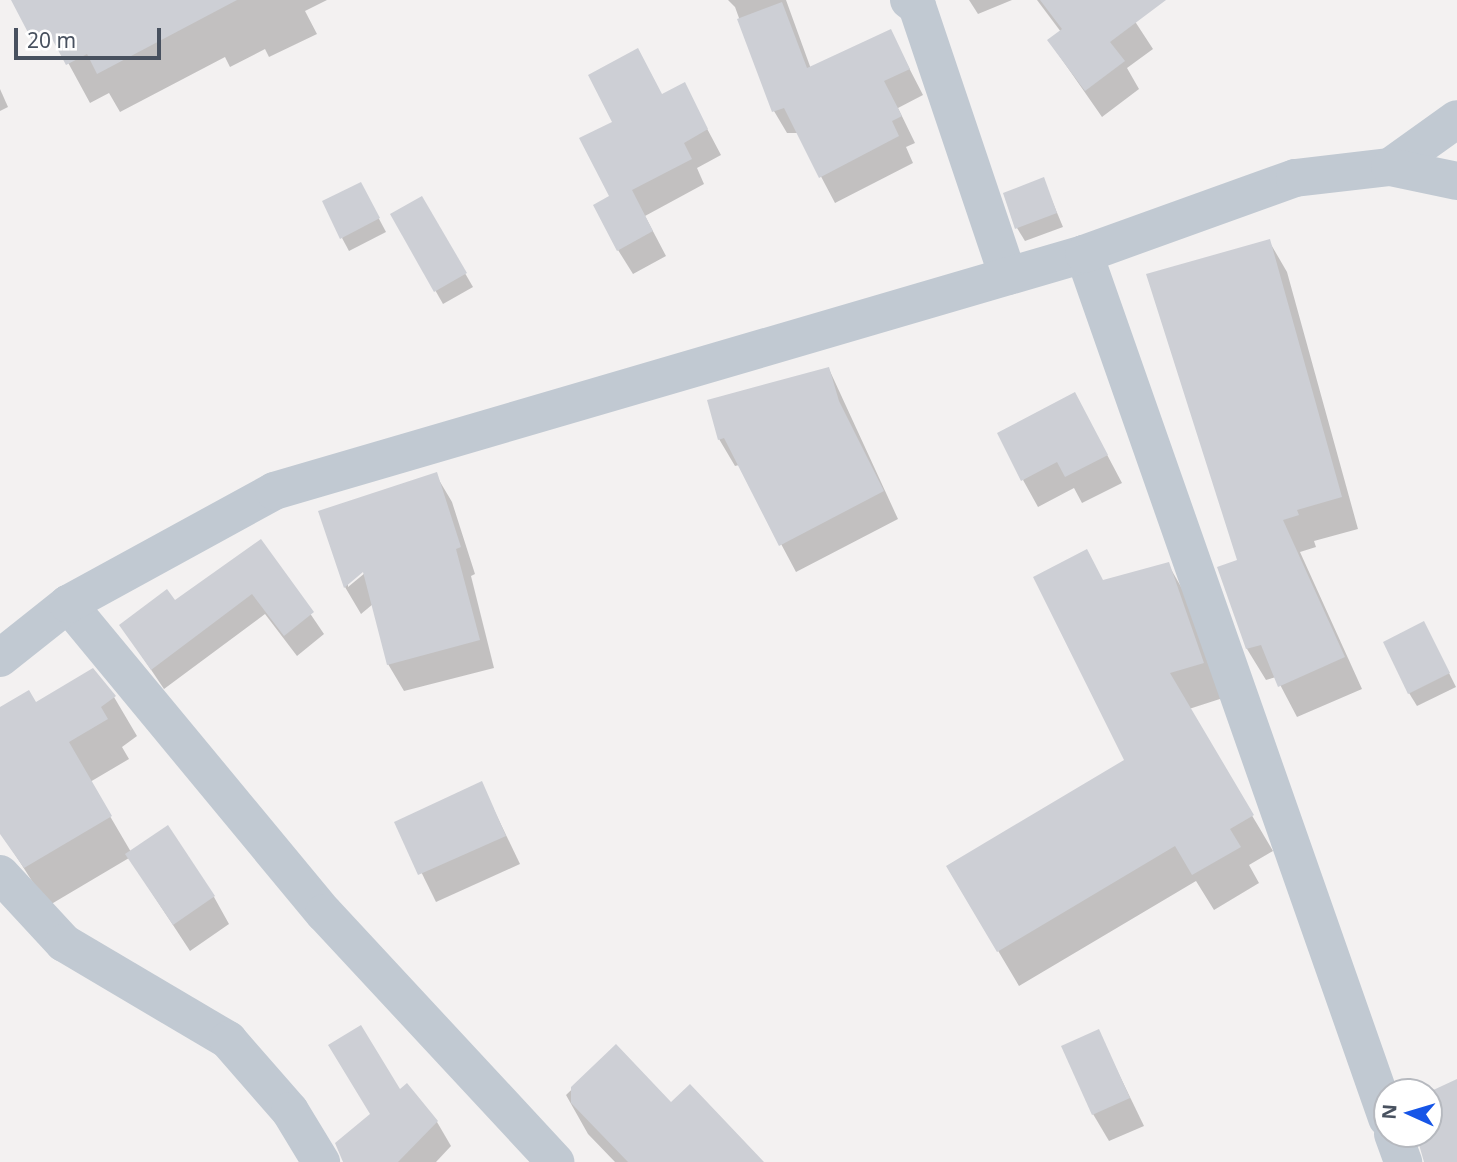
<!DOCTYPE html>
<html>
<head>
<meta charset="utf-8">
<style>
  body { margin:0 }
  #map { position:relative; width:1457px; height:1162px; overflow:hidden; background:#f3f1f1; font-family:"Noto Sans",sans-serif }
  div>[style] { position:absolute }
  .shadow>* { inset:0; background:#0003 }
  .building>* { inset:0; background:#cdcfd5 }
  .minor>* { height:38px; margin:-19px; padding:0 19px; transform-origin:19px; border-radius:19px; background:#c1c9d2 }
  span { translate:-50% -50%; white-space:nowrap; text-align:center; line-height:1.15; -webkit-text-stroke:5px #fff; paint-order:stroke }
  .north { position:absolute; left:1373px; top:1078px; width:70px; height:70px; box-sizing:border-box; background:#fff; border:2px solid #b6b9bf; border-radius:50%; rotate:274deg; font-size:19px; font-weight:700; line-height:28px; text-align:center; color:#48515f }
  .north::after { content:''; display:block; margin:auto; width:24px; height:32px; background:#1655e7; clip-path:polygon(50% 0,100% 100%,50% 72%,0 100%) }
  .scale { position:absolute; left:14px; top:28px; width:147px; height:32px; box-sizing:border-box; border:4px solid #48515f; border-top:0; padding-left:9px; font-size:21px; line-height:24px; white-space:nowrap; color:#48515f; -webkit-text-stroke:5px #fff; paint-order:stroke }
</style>
</head>
<body>
<div id="map">
  <div class="shadow">
    <i style="clip-path:polygon(34px 0,327px 0,305px 11px,317px 34px,269px 57px,265px 49px,230px 67px,225px 57px,120px 112px,109px 93px,90px 103px)"></i>
    <i style="clip-path:polygon(728px 0,786px 0,811px 69px,890px 31px,923px 95px,898px 108px,915px 143px,906px 147px,913px 163px,835px 203px,798px 133px,787px 133px,771px 106px,735px 7px)"></i>
    <i style="clip-path:polygon(969px 0,1012px 0,978px 14px)"></i>
    <i style="clip-path:polygon(1037px 0,1121px 0,1153px 49px,1127px 68px,1139px 89px,1102px 117px,1049px 41px,1061px 32px)"></i>
    <i style="clip-path:polygon(684px 85px,721px 155px,697px 168px,704px 184px,645px 216px,666px 256px,633px 274px,618px 250px,611px 197px,663px 96px)"></i>
    <i style="clip-path:polygon(0 89px,8px 107px,0 111px)"></i>
    <i style="clip-path:polygon(1043px 179px,1063px 227px,1025px 241px,1017px 228px)"></i>
    <i style="clip-path:polygon(368px 198px,386px 232px,349px 251px,342px 238px)"></i>
    <i style="clip-path:polygon(422px 199px,473px 287px,443px 304px,392px 214px)"></i>
    <i style="clip-path:polygon(1269px 241px,1287px 272px,1358px 529px,1314px 541px,1316px 547px,1300px 552px,1362px 689px,1297px 717px,1276px 677px,1266px 680px,1247px 649px,1219px 568px,1239px 561px)"></i>
    <i style="clip-path:polygon(829px 369px,898px 519px,796px 572px,739px 465px,735px 466px,719px 439px)"></i>
    <i style="clip-path:polygon(1075px 394px,1122px 483px,1082px 503px,1074px 488px,1038px 507px,1023px 480px)"></i>
    <i style="clip-path:polygon(evenodd,436px 475px,452px 502px,475px 574px,471px 576px,494px 668px,404px 691px,388px 664px,373px 604px,361px 614px,345px 587px,321px 512px,436px 475px,369px 566px,371px 568px,348px 587px,348px 583px,369px 566px)"></i>
    <i style="clip-path:polygon(261px 541px,324px 634px,297px 656px,265px 614px,164px 689px,121px 625px,175px 602px)"></i>
    <i style="clip-path:polygon(1168px 564px,1188px 599px,1223px 698px,1189px 709px,1273px 851px,1249px 865px,1259px 883px,1214px 910px,1196px 881px,1019px 986px,969px 902px,1127px 760px)"></i>
    <i style="clip-path:polygon(1431px 637px,1456px 687px,1417px 706px,1409px 693px)"></i>
    <i style="clip-path:polygon(114px 697px,137px 736px,122px 747px,129px 759px,90px 782px,131px 852px,214px 897px,229px 924px,190px 951px,129px 858px,48px 906px,0 831px,0 709px)"></i>
    <i style="clip-path:polygon(481px 783px,520px 864px,436px 902px,397px 823px)"></i>
    <i style="clip-path:polygon(1098px 1031px,1144px 1126px,1109px 1141px,1093px 1114px)"></i>
    <i style="clip-path:polygon(616px 1047px,671px 1105px,752px 1162px,615px 1162px,588px 1134px,566px 1095px)"></i>
    <i style="clip-path:polygon(399px 1092px,437px 1122px,451px 1146px,436px 1162px,348px 1162px)"></i>
  </div>
  <div class="building">
    <i style="clip-path:polygon(11px 0,237px 0,97px 74px,87px 54px,66px 65px,50px 35px,34px 44px)"></i>
    <i style="clip-path:polygon(1040px 0,1166px 0,1110px 42px,1125px 61px,1085px 91px,1047px 40px,1062px 29px)"></i>
    <i style="clip-path:polygon(782px 2px,807px 68px,891px 29px,910px 69px,884px 81px,902px 116px,892px 121px,899px 136px,819px 178px,784px 108px,772px 112px,737px 19px)"></i>
    <i style="clip-path:polygon(638px 48px,662px 94px,685px 82px,708px 129px,684px 143px,692px 159px,632px 190px,653px 231px,617px 251px,593px 205px,609px 196px,579px 138px,612px 122px,588px 75px)"></i>
    <i style="clip-path:polygon(1044px 177px,1057px 213px,1015px 229px,1003px 193px)"></i>
    <i style="clip-path:polygon(361px 182px,380px 218px,340px 239px,322px 201px)"></i>
    <i style="clip-path:polygon(422px 196px,467px 273px,434px 292px,390px 214px)"></i>
    <i style="clip-path:polygon(1270px 239px,1342px 497px,1297px 510px,1299px 515px,1283px 520px,1345px 657px,1278px 687px,1261px 645px,1246px 649px,1217px 567px,1237px 560px,1146px 274px)"></i>
    <i style="clip-path:polygon(829px 367px,839px 401px,884px 491px,779px 546px,724px 438px,718px 440px,707px 400px)"></i>
    <i style="clip-path:polygon(1075px 392px,1108px 455px,1065px 477px,1057px 462px,1021px 481px,997px 433px)"></i>
    <i style="clip-path:polygon(437px 472px,461px 547px,456px 549px,480px 640px,387px 665px,363px 572px,344px 588px,318px 511px)"></i>
    <i style="clip-path:polygon(261px 539px,314px 612px,284px 636px,252px 594px,151px 670px,119px 625px,167px 589px,175px 600px)"></i>
    <i style="clip-path:polygon(1087px 549px,1103px 580px,1169px 562px,1204px 663px,1170px 673px,1254px 815px,1230px 829px,1241px 847px,1192px 875px,1175px 846px,997px 952px,946px 866px,1124px 760px,1033px 577px)"></i>
    <i style="clip-path:polygon(1424px 621px,1450px 673px,1408px 694px,1383px 642px)"></i>
    <i style="clip-path:polygon(93px 668px,116px 696px,101px 707px,108px 719px,69px 742px,112px 816px,24px 868px,0 834px,0 707px,29px 690px,36px 702px)"></i>
    <i style="clip-path:polygon(482px 781px,506px 836px,418px 875px,394px 822px)"></i>
    <i style="clip-path:polygon(168px 825px,215px 896px,173px 925px,125px 854px)"></i>
    <i style="clip-path:polygon(361px 1025px,400px 1089px,407px 1083px,438px 1121px,398px 1162px,343px 1162px,335px 1143px,370px 1114px,328px 1045px)"></i>
    <i style="clip-path:polygon(1099px 1029px,1130px 1098px,1092px 1115px,1061px 1046px)"></i>
    <i style="clip-path:polygon(616px 1044px,671px 1102px,690px 1084px,764px 1162px,628px 1162px,571px 1103px,571px 1087px)"></i>
    <i style="clip-path:polygon(1457px 1079px,1457px 1162px,1424px 1162px,1416px 1134px,1429px 1134px,1429px 1092px)"></i>
  </div>
  <div class="minor">
    <i style="left:909px;top:0;width:10px;rotate:37deg"></i>
    <i style="left:917px;top:6px;width:285px;rotate:71.4deg"></i>
    <i style="left:1390px;top:167px;width:82px;rotate:-35.6deg"></i>
    <i style="left:1084px;top:254px;width:916px;rotate:70.67deg"></i>
    <i style="left:68px;top:604px;width:401px;rotate:50.4deg"></i>
    <i style="left:324px;top:913px;width:340px;rotate:47.1deg"></i>
    <i style="left:0;top:658px;width:87px;rotate:-38.5deg"></i>
    <i style="left:68px;top:604px;width:235px;rotate:-28.7deg"></i>
    <i style="left:274px;top:491px;width:844px;rotate:-16.31deg"></i>
    <i style="left:1084px;top:254px;width:224px;rotate:-19.8deg"></i>
    <i style="left:1295px;top:178px;width:96px;rotate:-6.6deg"></i>
    <i style="left:1390px;top:167px;width:68px;rotate:11.8deg"></i>
    <i style="left:0;top:874px;width:94px;rotate:47.2deg"></i>
    <i style="left:64px;top:943px;width:191px;rotate:30.6deg"></i>
    <i style="left:228px;top:1040px;width:94px;rotate:48.9deg"></i>
    <i style="left:290px;top:1111px;width:60px;rotate:58.7deg"></i>
    <i style="left:1393px;top:1134px;width:30px;rotate:70deg"></i>
  </div>
  <div class="north">N</div>
  <div class="scale">20 m</div>
</div>
</body>
</html>
